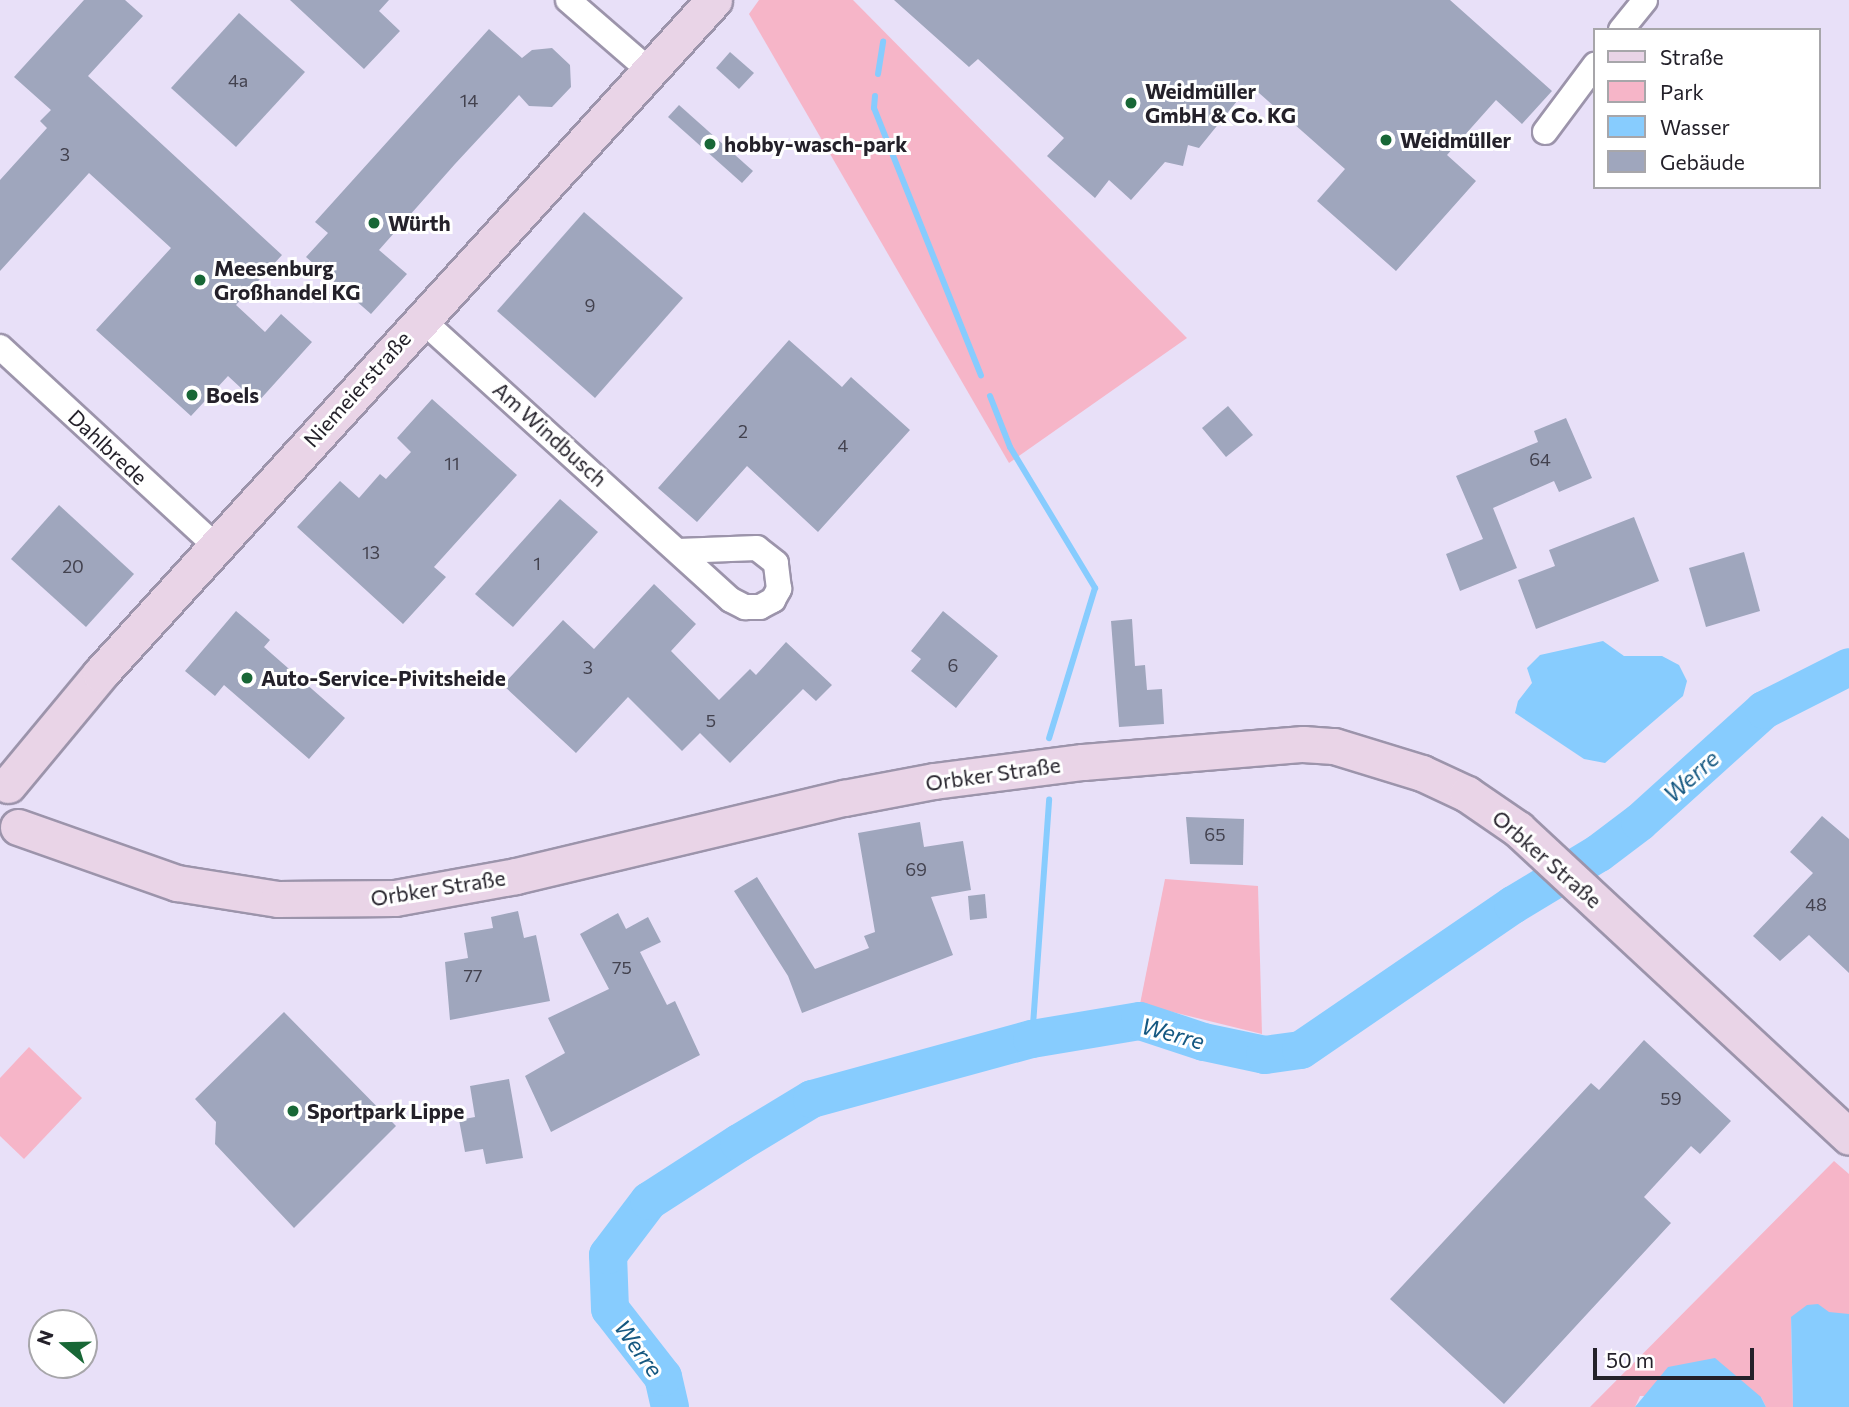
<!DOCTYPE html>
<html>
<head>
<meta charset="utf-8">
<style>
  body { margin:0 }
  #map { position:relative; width:1849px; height:1407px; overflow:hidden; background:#e8e0f8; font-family:Commissioner,sans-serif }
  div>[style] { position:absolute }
  .green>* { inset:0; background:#f6b5c8 }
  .water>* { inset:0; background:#87ccfe }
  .stream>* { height:6px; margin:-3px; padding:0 3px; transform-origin:3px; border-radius:3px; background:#87ccfe }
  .river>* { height:38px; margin:-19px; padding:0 19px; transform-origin:19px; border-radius:19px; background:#87ccfe }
  .building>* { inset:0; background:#9fa6bd }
  .roads { filter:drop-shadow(2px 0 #9c94ab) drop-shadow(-2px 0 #9c94ab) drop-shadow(0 2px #9c94ab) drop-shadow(0 -2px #9c94ab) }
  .street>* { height:24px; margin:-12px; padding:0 12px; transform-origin:12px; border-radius:12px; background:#fff }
  .secondary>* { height:35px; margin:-17.5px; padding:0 17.5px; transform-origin:17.5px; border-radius:17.5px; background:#e9d4e7 }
  .dots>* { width:19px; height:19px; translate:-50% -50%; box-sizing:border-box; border:4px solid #fff; border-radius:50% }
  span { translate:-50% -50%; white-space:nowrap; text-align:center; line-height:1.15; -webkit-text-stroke:6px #fff; paint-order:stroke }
  .number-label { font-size:18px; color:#43424f }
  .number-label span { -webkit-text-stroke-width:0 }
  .poi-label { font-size:21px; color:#24212a; font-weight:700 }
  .left { translate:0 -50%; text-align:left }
  .street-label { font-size:21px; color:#24212a }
  .water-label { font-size:23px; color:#155881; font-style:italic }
  .legend { position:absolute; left:1593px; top:28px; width:228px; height:161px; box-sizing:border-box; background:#fff; border:2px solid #a7a6aa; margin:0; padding:9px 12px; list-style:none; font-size:21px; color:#24212a }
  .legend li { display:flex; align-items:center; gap:14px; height:35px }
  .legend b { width:35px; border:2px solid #a7a6aa }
  .north { position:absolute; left:28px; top:1309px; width:70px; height:70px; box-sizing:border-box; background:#fff; border:2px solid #a7a6aa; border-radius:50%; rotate:289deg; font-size:19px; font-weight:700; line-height:28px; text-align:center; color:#24212a }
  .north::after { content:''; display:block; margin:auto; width:24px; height:32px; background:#186736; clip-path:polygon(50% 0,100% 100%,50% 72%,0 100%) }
  .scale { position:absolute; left:1593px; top:1348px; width:161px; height:32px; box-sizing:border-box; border:4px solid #24212a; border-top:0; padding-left:9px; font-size:21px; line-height:24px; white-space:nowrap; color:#24212a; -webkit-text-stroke:5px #fff; paint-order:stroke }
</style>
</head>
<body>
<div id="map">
  <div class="green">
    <i style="clip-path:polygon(759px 0,853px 0,1187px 338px,1009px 463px,749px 14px)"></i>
    <i style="clip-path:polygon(1165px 879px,1258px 886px,1262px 1034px,1140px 1004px)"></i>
    <i style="clip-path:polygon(29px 1047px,82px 1098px,24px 1159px,0 1136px,0 1078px)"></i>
    <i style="clip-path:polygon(1834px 1161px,1849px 1174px,1849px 1314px,1791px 1317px,1793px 1407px,1766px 1407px,1761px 1397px,1640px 1396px,1635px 1407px,1590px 1407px)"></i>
  </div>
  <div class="water">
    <i style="clip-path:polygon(1603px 641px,1624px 656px,1662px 656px,1679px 665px,1687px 681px,1683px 696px,1605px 763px,1584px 759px,1515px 713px,1518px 701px,1532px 683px,1527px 668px,1540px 655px)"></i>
    <i style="clip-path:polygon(1818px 1304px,1829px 1312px,1849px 1314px,1849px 1407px,1793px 1407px,1791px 1317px,1807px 1305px)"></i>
    <i style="clip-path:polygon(1715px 1358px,1761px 1397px,1766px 1407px,1635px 1407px,1668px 1367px)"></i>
  </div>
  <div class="stream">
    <i style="left:878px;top:74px;width:33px;rotate:-81deg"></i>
    <i style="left:875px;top:96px;width:12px;rotate:95deg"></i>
    <i style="left:874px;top:108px;width:288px;rotate:68.2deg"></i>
    <i style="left:990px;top:396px;width:55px;rotate:68.6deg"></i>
    <i style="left:1010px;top:447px;width:165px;rotate:58.9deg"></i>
    <i style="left:1095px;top:588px;width:157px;rotate:107deg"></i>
    <i style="left:1032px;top:1039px;width:240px;rotate:-85.9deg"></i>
  </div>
  <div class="river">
    <i style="left:670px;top:1407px;width:31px;rotate:-103deg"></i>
    <i style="left:663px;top:1377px;width:86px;rotate:-127.9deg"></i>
    <i style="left:610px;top:1309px;width:54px;rotate:-92.1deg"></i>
    <i style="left:608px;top:1255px;width:68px;rotate:-52.8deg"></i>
    <i style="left:649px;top:1201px;width:107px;rotate:-32.8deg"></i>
    <i style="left:739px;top:1143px;width:85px;rotate:-31.1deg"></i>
    <i style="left:812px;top:1099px;width:228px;rotate:-15.3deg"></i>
    <i style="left:1032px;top:1039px;width:109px;rotate:-9.5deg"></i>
    <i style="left:1140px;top:1021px;width:67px;rotate:18.2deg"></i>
    <i style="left:1204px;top:1042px;width:62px;rotate:12deg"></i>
    <i style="left:1265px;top:1055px;width:36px;rotate:-8deg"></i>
    <i style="left:1301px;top:1050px;width:257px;rotate:-34.4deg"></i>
    <i style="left:1513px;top:905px;width:100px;rotate:-31.2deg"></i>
    <i style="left:1599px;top:853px;width:51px;rotate:-37.1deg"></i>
    <i style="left:1640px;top:822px;width:167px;rotate:-42.1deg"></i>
    <i style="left:1764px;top:710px;width:95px;rotate:-26.8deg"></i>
  </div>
  <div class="building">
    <i style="clip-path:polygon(84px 0,125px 0,143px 16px,88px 76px,282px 255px,236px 305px,265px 332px,281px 314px,312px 342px,257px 403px,228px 376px,191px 416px,96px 330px,171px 248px,89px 173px,0 271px,0 180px,47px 128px,40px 121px,51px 110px,14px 77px)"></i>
    <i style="clip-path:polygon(290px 0,389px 0,379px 11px,400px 31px,364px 69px)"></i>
    <i style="clip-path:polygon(894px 0,1450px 0,1552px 91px,1522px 124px,1496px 100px,1447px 155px,1476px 181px,1396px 271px,1317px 201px,1345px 169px,1250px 85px,1199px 148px,1188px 145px,1183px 166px,1165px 162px,1131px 200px,1109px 180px,1095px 198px,1047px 156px,1064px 138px,978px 59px,969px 67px)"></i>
    <i style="clip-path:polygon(239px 13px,305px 72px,236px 147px,171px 88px)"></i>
    <i style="clip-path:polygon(489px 29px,522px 58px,532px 50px,552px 48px,570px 65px,571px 87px,552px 107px,529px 106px,519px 95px,455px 164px,379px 250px,407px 274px,371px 314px,306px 257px,328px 233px,315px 222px)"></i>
    <i style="clip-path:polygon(730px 52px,754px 73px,739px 89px,716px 68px)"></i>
    <i style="clip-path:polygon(679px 105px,753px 171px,742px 183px,668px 117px)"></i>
    <i style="clip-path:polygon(584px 212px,683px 298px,595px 398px,497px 311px)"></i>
    <i style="clip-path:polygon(789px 340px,842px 387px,851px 377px,910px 430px,818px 532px,747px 466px,697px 522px,658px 488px)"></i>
    <i style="clip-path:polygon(432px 399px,517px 475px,434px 567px,446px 577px,403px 624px,297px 527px,340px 481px,359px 498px,380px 474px,386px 479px,411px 452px,397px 438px)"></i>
    <i style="clip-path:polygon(1228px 406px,1253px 435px,1226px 457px,1202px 428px)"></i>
    <i style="clip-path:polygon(1566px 418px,1592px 478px,1559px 492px,1554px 481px,1493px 508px,1517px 568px,1460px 591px,1446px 554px,1483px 539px,1456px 476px,1538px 442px,1534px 431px)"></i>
    <i style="clip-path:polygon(560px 499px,598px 532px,513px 627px,475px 594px)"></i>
    <i style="clip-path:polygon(59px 505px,134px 574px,86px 627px,11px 559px)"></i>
    <i style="clip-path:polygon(1634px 517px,1659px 581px,1536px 629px,1518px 580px,1555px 566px,1549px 550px)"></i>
    <i style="clip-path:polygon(1744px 552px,1760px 611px,1706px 627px,1689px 568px)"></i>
    <i style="clip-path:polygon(654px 584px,696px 624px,671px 651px,719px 700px,750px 669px,756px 675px,786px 642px,832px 685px,816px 701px,803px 689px,730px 763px,700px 733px,682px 751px,628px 697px,576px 753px,503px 685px,563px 620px,594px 649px)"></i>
    <i style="clip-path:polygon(236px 611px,270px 640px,264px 647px,345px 718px,309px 759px,224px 685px,215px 696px,185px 671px)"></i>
    <i style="clip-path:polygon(943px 611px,998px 656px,956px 708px,911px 671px,921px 659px,911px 651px)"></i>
    <i style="clip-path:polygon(1132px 619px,1135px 666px,1145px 665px,1147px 690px,1162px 689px,1164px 724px,1119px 727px,1111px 621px)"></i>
    <i style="clip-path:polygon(1822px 816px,1849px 839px,1849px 973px,1809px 935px,1780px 961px,1753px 936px,1813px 873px,1790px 852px)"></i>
    <i style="clip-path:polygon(1186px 817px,1244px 819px,1243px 865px,1190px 864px)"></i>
    <i style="clip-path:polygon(920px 822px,924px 847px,963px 841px,971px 890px,931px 897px,953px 955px,802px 1013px,788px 976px,734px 891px,757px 877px,815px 969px,869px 948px,864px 936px,875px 932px,858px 833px)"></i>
    <i style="clip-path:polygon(985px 894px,987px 918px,970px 920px,968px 896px)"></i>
    <i style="clip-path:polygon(518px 911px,524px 938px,536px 935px,550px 1001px,450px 1020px,445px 962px,468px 958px,464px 933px,493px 928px,491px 917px)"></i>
    <i style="clip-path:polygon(618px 913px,626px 929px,648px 917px,661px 942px,640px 952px,667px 1005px,675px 1001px,700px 1055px,551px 1132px,525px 1076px,565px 1053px,548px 1018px,609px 989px,580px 934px)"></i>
    <i style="clip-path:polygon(284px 1012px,396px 1126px,294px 1228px,215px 1144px,216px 1122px,195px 1099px)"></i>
    <i style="clip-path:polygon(1644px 1040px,1731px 1121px,1700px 1154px,1691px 1146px,1644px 1197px,1671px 1223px,1504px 1404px,1390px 1299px,1591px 1083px,1599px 1090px)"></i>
    <i style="clip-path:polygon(509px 1079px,523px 1158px,486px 1164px,483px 1149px,465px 1152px,459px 1120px,475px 1117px,470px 1086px)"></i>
  </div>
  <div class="roads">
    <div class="street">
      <i style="left:568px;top:0;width:108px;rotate:40.9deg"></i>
      <i style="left:1621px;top:30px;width:38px;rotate:-51deg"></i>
      <i style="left:1545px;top:132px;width:84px;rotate:-53.3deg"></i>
      <i style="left:421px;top:319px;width:418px;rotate:42.2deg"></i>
      <i style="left:731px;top:600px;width:16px;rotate:27deg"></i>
      <i style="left:745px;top:607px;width:15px"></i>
      <i style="left:760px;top:607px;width:15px;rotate:-28deg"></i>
      <i style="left:773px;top:600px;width:13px;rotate:-61deg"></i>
      <i style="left:779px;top:589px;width:26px;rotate:-97deg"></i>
      <i style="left:776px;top:563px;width:24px;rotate:-142deg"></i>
      <i style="left:757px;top:548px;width:79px;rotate:177.8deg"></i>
      <i style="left:0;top:347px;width:294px;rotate:42.7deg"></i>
    </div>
    <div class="secondary">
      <i style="left:8px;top:785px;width:144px;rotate:-50.3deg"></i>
      <i style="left:100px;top:674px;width:912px;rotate:-47.67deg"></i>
      <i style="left:18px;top:827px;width:169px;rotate:19.4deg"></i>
      <i style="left:177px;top:883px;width:102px;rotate:9deg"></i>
      <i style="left:278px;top:899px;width:117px;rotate:-0.5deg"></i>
      <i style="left:395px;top:898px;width:123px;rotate:-10.3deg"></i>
      <i style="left:516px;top:876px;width:337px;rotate:-13.4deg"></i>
      <i style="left:844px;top:798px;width:92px;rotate:-10.7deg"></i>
      <i style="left:934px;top:781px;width:150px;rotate:-7.3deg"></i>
      <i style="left:1083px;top:762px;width:221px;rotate:-4.7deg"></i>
      <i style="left:1303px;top:744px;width:31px;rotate:4deg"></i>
      <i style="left:1334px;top:746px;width:92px;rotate:17.1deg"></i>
      <i style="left:1422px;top:773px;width:50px;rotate:25deg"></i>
      <i style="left:1467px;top:794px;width:62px;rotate:34.5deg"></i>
      <i style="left:1518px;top:829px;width:452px;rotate:42.9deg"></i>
    </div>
  </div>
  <div class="dots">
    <i style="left:1131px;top:103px;background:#186736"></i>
    <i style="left:1386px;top:140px;background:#186736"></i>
    <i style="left:710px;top:144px;background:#186736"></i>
    <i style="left:374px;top:223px;background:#186736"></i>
    <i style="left:200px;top:280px;background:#186736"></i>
    <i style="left:192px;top:395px;background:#186736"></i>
    <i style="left:247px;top:678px;background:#186736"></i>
    <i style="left:293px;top:1111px;background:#186736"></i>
  </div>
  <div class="number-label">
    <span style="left:238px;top:80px">4a</span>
    <span style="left:469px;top:100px">14</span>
    <span style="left:65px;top:154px">3</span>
    <span style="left:590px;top:305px">9</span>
    <span style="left:743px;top:431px">2</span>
    <span style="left:843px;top:445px">4</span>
    <span style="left:1540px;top:459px">64</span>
    <span style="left:452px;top:463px">11</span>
    <span style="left:371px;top:552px">13</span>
    <span style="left:537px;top:563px">1</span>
    <span style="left:73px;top:566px">20</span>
    <span style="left:953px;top:665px">6</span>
    <span style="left:588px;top:667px">3</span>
    <span style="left:711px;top:720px">5</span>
    <span style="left:1215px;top:834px">65</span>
    <span style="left:916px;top:869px">69</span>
    <span style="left:1816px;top:904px">48</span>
    <span style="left:622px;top:967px">75</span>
    <span style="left:473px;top:975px">77</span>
    <span style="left:1671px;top:1098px">59</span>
  </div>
  <div class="poi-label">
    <span class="left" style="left:1145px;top:103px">Weidmüller<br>GmbH &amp; Co. KG</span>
    <span class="left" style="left:1400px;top:140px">Weidmüller</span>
    <span class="left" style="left:724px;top:144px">hobby-wasch-park</span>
    <span class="left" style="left:388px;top:223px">Würth</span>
    <span class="left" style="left:214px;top:280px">Meesenburg<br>Großhandel KG</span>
    <span class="left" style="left:206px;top:395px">Boels</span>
    <span class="left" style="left:261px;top:678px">Auto-Service-Pivitsheide</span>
    <span class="left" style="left:307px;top:1111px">Sportpark Lippe</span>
  </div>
  <div class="street-label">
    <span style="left:357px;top:389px;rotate:-48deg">Niemeierstraße</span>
    <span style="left:550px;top:434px;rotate:42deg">Am Windbusch</span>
    <span style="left:108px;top:447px;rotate:43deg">Dahlbrede</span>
    <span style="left:993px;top:774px;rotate:-8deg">Orbker Straße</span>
    <span style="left:1547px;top:859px;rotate:41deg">Orbker Straße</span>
    <span style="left:438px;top:888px;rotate:-9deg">Orbker Straße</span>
  </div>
  <div class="water-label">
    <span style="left:1691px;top:776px;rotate:-42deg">Werre</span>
    <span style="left:1173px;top:1033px;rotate:15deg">Werre</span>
    <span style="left:639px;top:1348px;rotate:54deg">Werre</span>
  </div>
  <ul class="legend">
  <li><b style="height:9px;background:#e9d4e7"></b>Straße</li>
  <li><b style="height:19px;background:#f6b5c8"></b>Park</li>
  <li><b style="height:19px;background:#87ccfe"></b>Wasser</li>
  <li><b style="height:19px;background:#9fa6bd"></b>Gebäude</li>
  </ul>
  <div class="north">N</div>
  <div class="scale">50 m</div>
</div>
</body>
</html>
